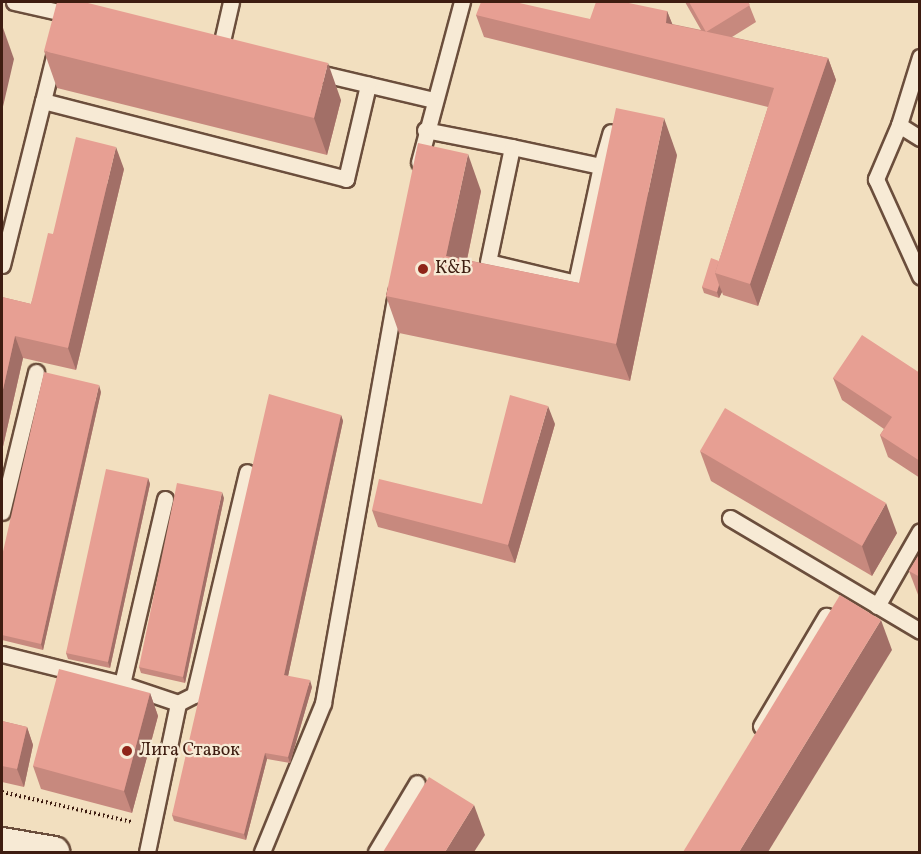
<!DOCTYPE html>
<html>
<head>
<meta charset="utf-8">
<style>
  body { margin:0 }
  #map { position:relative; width:921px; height:854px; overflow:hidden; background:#f2dfbf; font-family:Vollkorn,serif }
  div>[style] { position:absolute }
  .path>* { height:4px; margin-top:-2px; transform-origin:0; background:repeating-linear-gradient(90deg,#3e1d11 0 1.5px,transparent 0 4.5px) }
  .roads { filter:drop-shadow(2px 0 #6b4e3c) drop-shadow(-2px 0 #6b4e3c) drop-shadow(0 2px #6b4e3c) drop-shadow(0 -2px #6b4e3c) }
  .service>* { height:15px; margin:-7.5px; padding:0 7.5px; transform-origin:7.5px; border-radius:7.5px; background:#f7ead5 }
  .minor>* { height:30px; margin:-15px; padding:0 15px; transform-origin:15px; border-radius:15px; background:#f7ead5 }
  .wall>* { inset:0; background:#c7897e }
  .shaded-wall>* { inset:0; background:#a26f67 }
  .building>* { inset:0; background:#e79f93 }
  .dots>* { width:16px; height:16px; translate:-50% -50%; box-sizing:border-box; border:3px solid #f7ead5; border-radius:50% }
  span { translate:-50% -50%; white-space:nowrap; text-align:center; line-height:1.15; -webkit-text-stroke:4.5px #f7ead5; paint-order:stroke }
  .poi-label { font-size:18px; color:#3e1d11 }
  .left { translate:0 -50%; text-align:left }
  .frame { position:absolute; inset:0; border:3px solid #3e1d11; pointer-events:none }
</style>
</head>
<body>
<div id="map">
  <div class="path">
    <i style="left:2px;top:792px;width:133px;rotate:13deg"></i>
  </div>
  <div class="roads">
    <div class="service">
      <i style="left:14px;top:2px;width:59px;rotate:12.6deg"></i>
      <i style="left:220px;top:50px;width:49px;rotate:-77.1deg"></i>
      <i style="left:920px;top:57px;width:71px;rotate:107.2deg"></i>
      <i style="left:899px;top:125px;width:59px;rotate:113.1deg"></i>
      <i style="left:876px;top:179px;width:107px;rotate:65.6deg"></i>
      <i style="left:315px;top:72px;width:121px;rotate:13.3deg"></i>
      <i style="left:43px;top:101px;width:50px;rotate:-76.2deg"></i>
      <i style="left:899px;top:125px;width:25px;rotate:32deg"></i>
      <i style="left:425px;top:130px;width:89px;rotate:11.1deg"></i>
      <i style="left:512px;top:147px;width:91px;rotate:12.1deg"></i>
      <i style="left:601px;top:166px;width:120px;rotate:102.1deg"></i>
      <i style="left:576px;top:283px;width:90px;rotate:-166.6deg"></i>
      <i style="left:488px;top:262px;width:117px;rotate:-78.2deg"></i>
      <i style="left:419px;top:162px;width:166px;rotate:-75deg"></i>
      <i style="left:601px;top:166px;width:35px;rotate:-74deg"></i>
      <i style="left:2px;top:265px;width:169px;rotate:-76deg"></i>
      <i style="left:43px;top:101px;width:313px;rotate:14.4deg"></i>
      <i style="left:346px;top:179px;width:97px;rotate:-76.8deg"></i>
      <i style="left:2px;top:512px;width:144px;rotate:-76.3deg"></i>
      <i style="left:730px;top:518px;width:221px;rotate:30.7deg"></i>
      <i style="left:877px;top:606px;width:86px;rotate:-60.2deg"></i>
      <i style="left:2px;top:654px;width:124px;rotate:14deg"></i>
      <i style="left:122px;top:684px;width:59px;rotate:18.7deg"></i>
      <i style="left:122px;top:684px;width:190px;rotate:-76.9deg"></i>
      <i style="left:761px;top:726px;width:128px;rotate:-59.4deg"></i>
      <i style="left:147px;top:852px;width:152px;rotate:-78.2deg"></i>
      <i style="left:178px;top:703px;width:18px;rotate:-27deg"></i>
      <i style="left:194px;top:695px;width:229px;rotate:-76.6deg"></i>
      <i style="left:262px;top:852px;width:161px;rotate:-67.7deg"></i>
      <i style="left:323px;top:703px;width:417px;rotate:-79.9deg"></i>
      <i style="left:376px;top:852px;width:80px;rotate:-59.3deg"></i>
    </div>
    <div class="minor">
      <i style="left:2px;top:843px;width:53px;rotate:9.8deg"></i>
    </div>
  </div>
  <div class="wall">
    <i style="clip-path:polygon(685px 2px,748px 2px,756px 22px,732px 37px,828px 58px,836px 80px,758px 306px,723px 295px,722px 292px,719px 298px,704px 293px,702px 287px,719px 261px,768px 107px,484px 37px,476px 15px,590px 19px,667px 11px,672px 24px,701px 30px)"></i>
    <i style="clip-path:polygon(44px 51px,341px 100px,327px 155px,57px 88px)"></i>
    <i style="clip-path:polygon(677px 155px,630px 381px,399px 333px,386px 296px,481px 191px,467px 260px,579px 283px)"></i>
    <i style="clip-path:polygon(124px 169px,76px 370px,23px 358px,2px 451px,2px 297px,31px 304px,53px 234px)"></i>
    <i style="clip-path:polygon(919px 373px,920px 478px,888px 457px,880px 435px,884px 429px,842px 400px,833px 378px)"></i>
    <i style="clip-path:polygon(101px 392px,43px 650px,2px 640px,2px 556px)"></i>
    <i style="clip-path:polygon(341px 415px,343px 421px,288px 676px,312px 687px,290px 763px,267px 759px,246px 840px,174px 821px,172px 815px)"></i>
    <i style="clip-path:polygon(555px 424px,515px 563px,378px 527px,372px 510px,482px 504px)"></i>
    <i style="clip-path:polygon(700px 451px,897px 533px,872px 576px,711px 481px)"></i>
    <i style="clip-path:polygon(148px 478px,150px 484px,110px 668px,68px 659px,66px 653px)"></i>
    <i style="clip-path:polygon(224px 498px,185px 683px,141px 673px,139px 667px)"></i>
    <i style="clip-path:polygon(920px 553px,920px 600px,909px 571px)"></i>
    <i style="clip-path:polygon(150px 693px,158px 716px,132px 813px,41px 789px,33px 766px)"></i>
    <i style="clip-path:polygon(2px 721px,27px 727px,33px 745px,24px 787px,2px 782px)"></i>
  </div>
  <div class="shaded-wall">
    <i style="clip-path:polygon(667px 11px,676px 33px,666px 23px)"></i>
    <i style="clip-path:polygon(2px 25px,14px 59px,2px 111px)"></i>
    <i style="clip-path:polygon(828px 58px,836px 80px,758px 306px,750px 284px)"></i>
    <i style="clip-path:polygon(328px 63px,341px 100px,327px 155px,314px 118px)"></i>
    <i style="clip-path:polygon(664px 118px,677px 155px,630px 381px,616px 344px)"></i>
    <i style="clip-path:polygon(116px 147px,124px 169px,76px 370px,68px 348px)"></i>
    <i style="clip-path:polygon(468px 154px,481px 191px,460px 293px,446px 256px)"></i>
    <i style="clip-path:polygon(719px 285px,722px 292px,719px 298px,717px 292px)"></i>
    <i style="clip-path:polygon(15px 336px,23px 358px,2px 451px,2px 394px)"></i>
    <i style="clip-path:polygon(99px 385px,101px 392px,43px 650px,41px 644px)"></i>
    <i style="clip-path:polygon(548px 406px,555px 424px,515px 563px,508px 545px)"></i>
    <i style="clip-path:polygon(341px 415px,343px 421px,287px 681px,284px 675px)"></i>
    <i style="clip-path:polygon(148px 478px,150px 484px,110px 668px,108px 662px)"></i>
    <i style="clip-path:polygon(222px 492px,224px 498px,185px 683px,183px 677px)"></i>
    <i style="clip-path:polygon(886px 503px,897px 533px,872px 576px,862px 546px)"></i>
    <i style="clip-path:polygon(881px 620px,892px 650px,768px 852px,739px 852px)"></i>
    <i style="clip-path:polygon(310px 680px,312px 687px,290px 763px,288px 757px)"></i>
    <i style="clip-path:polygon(150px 693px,158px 716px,132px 813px,124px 791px)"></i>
    <i style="clip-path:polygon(27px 727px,33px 745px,24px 787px,17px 769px)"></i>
    <i style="clip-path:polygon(265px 753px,267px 759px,246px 840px,244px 834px)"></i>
    <i style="clip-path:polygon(474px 805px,485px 835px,474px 852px,445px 852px)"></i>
  </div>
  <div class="building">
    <i style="clip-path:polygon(57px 2px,84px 2px,328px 63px,314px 118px,44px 51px)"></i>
    <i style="clip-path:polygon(481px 2px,515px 2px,590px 19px,596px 2px,624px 2px,667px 11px,666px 23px,828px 58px,750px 284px,715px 273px,774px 88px,476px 15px)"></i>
    <i style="clip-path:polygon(689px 2px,748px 2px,750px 5px,706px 32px)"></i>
    <i style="clip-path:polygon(616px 108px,664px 118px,616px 344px,386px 296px,418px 143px,468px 154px,446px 256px,579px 283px)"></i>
    <i style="clip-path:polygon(76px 137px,116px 147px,68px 348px,15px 336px,2px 394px,2px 297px,31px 304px,48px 233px,53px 234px)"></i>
    <i style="clip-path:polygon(711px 258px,719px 261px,715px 273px,719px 285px,717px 292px,702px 287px)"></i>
    <i style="clip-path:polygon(862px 335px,920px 373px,920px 461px,880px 435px,892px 417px,833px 378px)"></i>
    <i style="clip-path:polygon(44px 372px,99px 385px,41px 644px,2px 635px,2px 556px)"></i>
    <i style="clip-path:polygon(269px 394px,341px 415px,284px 675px,310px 680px,288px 757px,265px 753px,244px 834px,172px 815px)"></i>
    <i style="clip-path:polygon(510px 395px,548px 406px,508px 545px,372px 510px,379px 479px,482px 504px)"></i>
    <i style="clip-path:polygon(725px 408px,886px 503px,862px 546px,700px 451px)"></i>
    <i style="clip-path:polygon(106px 469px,148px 478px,108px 662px,66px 653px)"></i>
    <i style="clip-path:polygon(177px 483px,222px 492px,183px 677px,139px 667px)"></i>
    <i style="clip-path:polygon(920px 553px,920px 577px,909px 571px)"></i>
    <i style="clip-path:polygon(840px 595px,881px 620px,739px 852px,683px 852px)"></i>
    <i style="clip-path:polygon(59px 669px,150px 693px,124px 791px,33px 766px)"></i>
    <i style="clip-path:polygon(2px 721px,27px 727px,17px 769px,2px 766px)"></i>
    <i style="clip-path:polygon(429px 777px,474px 805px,445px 852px,383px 852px)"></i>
  </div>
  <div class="dots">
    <i style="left:423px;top:269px;background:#8f2418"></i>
    <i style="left:127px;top:751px;background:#8f2418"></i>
  </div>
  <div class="poi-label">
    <span class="left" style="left:435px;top:269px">К&amp;Б</span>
    <span class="left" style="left:139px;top:751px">Лига Ставок</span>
  </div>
  <div class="frame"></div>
</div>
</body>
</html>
